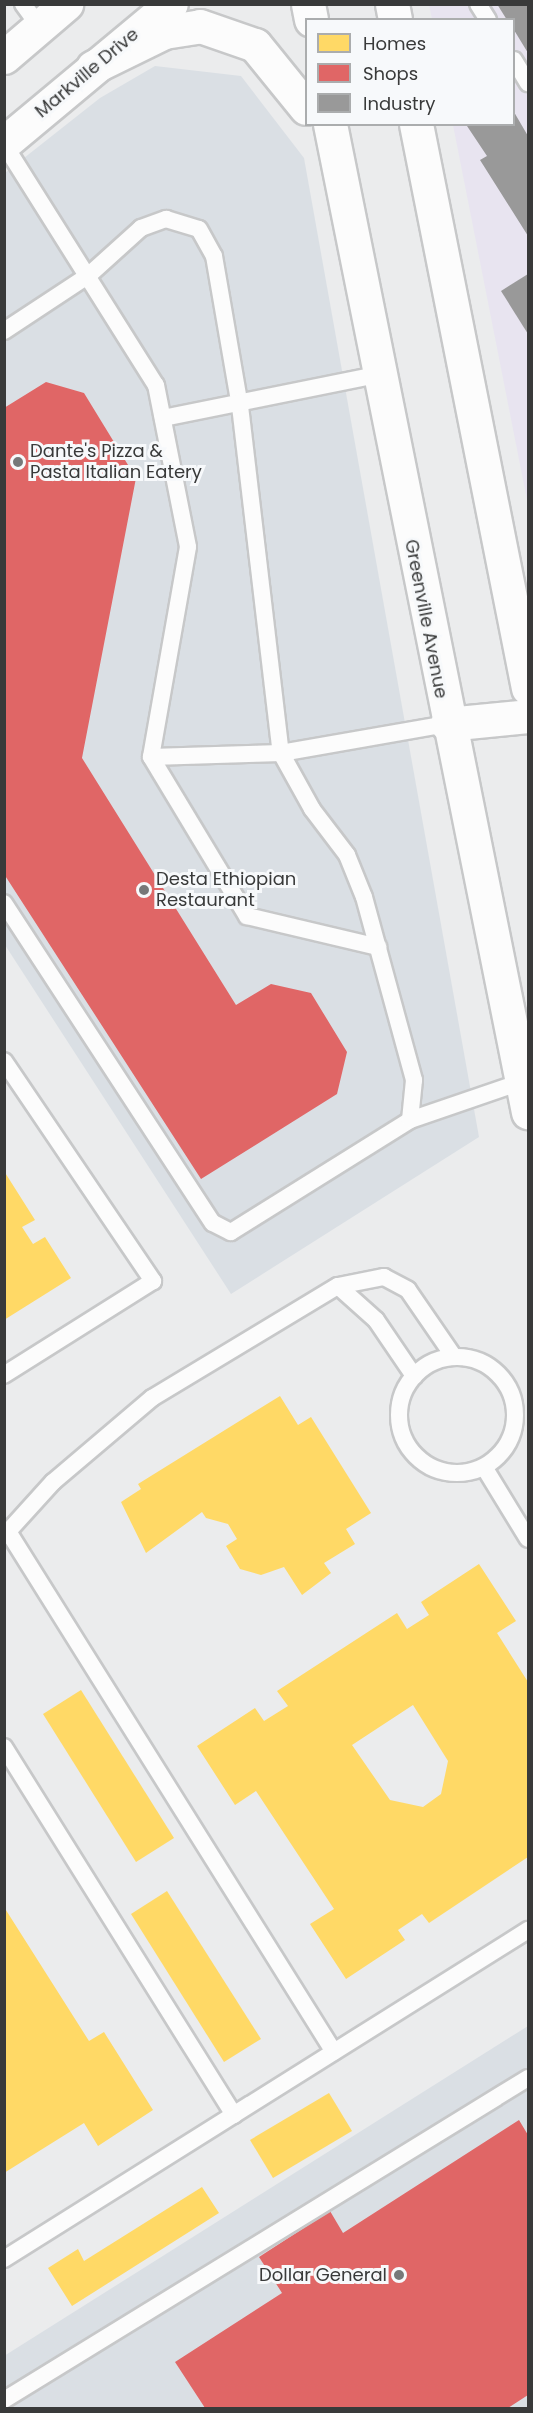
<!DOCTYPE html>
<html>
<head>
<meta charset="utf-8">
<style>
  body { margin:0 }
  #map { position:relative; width:533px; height:2413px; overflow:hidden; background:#ebeced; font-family:Poppins,sans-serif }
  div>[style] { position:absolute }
  .built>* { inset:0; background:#dadfe4 }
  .industrial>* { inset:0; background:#e8e4f0 }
  .homes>* { inset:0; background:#ffd966 }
  .shops>* { inset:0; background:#e06666 }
  .industry>* { inset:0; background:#999 }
  .roads { filter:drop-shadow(2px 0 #c7c8c9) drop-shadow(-2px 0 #c7c8c9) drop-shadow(0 2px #c7c8c9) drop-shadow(0 -2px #c7c8c9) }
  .service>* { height:16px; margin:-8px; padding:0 8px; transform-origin:8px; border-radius:8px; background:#fcfcfc }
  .service>.ring { margin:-8px; padding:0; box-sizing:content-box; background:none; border:16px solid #fcfcfc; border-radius:50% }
  .tertiary>* { height:33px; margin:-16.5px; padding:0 16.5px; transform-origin:16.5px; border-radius:16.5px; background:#fcfcfc }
  .secondary>* { height:33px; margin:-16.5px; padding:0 16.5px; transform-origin:16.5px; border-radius:16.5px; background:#fcfcfc }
  .dots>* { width:16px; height:16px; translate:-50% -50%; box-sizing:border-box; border:3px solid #f7f9fb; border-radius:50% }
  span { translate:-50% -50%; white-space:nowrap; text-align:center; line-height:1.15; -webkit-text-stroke:6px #f7f9fb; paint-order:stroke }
  .street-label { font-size:18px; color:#393a3a }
  .poi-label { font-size:18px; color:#393a3a }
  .left { translate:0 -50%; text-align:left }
  .right { translate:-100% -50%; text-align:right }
  .frame { position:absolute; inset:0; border:6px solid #393a3a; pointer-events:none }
  .legend { position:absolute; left:305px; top:18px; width:210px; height:108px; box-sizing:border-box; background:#f7f9fb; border:2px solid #abadae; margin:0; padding:8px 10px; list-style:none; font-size:18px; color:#393a3a }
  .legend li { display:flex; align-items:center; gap:12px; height:30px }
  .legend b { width:30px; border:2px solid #abadae }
</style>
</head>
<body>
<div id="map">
  <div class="built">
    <i style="clip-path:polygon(155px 66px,241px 76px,304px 158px,479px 1137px,231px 1294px,5px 945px,5px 173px,100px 98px)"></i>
    <i style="clip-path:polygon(528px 2026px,528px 2408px,5px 2408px,4px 2356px)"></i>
  </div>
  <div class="industrial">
    <i style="clip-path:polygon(429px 5px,528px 5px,528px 505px,453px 125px,514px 124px,514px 20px,432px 19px)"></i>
  </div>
  <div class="homes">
    <i style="clip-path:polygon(4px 1171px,35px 1220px,22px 1227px,33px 1244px,45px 1237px,71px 1278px,4px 1320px)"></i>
    <i style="clip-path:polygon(280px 1396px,298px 1425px,311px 1417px,371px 1513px,346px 1529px,355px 1544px,324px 1563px,331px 1573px,302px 1595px,284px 1567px,261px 1575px,240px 1569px,226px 1546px,237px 1539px,228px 1524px,206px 1518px,202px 1512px,146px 1553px,121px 1502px,141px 1489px,138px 1484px)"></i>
    <i style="clip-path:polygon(evenodd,479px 1564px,516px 1621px,497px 1633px,528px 1682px,528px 1857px,429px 1923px,422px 1914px,398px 1930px,405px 1940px,346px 1979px,310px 1924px,334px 1909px,256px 1791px,235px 1805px,197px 1746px,255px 1708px,264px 1721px,288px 1706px,277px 1691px,397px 1613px,407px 1629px,429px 1615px,421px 1602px,479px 1564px,413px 1705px,448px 1761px,441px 1794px,423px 1807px,390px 1800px,352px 1745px,413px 1705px)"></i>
    <i style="clip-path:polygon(81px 1690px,174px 1838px,136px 1862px,43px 1714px)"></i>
    <i style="clip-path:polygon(167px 1891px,261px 2039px,224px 2062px,131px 1914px)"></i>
    <i style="clip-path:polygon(4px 1907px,89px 2041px,104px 2032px,153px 2110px,98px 2146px,84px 2123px,4px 2173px)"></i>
    <i style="clip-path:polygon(329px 2093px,352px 2131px,273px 2178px,250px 2140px)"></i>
    <i style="clip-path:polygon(202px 2187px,219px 2213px,72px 2306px,48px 2268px,78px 2249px,84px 2261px)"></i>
  </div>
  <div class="shops">
    <i style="clip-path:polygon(46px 382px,84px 393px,136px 478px,82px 758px,236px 1005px,271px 984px,311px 993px,347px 1052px,337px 1094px,201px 1179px,4px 874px,4px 408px)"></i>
    <i style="clip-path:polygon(519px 2120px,528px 2135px,528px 2395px,508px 2408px,205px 2408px,175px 2362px,282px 2293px,259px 2257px,330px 2211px,343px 2233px)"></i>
  </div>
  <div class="industry">
    <i style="clip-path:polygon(497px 4px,528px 4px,528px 53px,514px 30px,514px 20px,507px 20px)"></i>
    <i style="clip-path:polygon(514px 112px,528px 136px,528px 236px,480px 160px,487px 156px,467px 126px,514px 124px)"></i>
    <i style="clip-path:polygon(528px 274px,528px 334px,501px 291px)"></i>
  </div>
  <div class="roads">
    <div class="service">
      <i style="left:23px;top:4px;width:29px;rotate:54deg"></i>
      <i style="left:478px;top:4px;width:19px;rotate:58deg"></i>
      <i style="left:514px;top:60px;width:27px;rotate:59deg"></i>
      <i style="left:4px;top:144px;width:285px;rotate:57.8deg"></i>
      <i style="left:156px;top:385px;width:165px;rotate:78.8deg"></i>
      <i style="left:188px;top:547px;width:213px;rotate:100deg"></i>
      <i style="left:151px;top:757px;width:186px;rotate:58.9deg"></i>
      <i style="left:247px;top:916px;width:135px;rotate:13.3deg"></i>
      <i style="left:4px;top:331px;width:102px;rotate:-33.4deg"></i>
      <i style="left:89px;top:275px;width:70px;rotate:-42.1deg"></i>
      <i style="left:141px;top:228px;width:27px;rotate:-20deg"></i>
      <i style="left:166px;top:219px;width:34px;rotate:17deg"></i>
      <i style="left:199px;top:229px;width:31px;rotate:61deg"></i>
      <i style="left:214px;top:256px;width:152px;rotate:80.2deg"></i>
      <i style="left:240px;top:406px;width:349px;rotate:83.3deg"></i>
      <i style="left:281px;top:753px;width:64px;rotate:61deg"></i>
      <i style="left:312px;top:809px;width:58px;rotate:52.7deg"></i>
      <i style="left:347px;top:855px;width:45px;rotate:68deg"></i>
      <i style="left:364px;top:897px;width:190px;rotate:74.7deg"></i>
      <i style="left:414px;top:1080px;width:40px;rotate:95.7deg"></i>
      <i style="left:163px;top:418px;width:218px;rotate:-11.4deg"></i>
      <i style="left:151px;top:757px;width:130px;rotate:-1.8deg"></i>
      <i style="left:281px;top:753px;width:169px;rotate:-9.9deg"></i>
      <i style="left:4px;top:903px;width:382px;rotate:56.9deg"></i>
      <i style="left:213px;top:1223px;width:20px;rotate:27deg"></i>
      <i style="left:231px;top:1232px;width:211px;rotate:-32deg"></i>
      <i style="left:410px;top:1120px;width:117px;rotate:-18.9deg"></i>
      <i style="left:4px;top:1061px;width:266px;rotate:55.9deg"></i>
      <i style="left:153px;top:1281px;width:176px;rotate:147.8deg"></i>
      <i style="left:338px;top:1286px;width:51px;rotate:41.8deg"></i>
      <i style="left:376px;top:1320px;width:68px;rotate:55.8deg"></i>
      <i class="ring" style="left:399px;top:1357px;width:100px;height:100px"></i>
      <i style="left:484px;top:1467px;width:84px;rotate:58.6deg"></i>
      <i style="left:9px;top:1533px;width:612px;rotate:57.95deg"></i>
      <i style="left:4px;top:1536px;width:73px;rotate:-47.8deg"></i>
      <i style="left:53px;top:1482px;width:130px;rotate:-40.3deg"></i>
      <i style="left:152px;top:1398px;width:217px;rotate:-31.1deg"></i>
      <i style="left:338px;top:1286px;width:47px;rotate:-11.1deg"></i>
      <i style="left:384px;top:1277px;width:27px;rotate:28deg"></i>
      <i style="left:408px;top:1290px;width:81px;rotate:55.5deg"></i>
      <i style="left:4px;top:1747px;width:434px;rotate:58deg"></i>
      <i style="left:4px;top:2259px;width:619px;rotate:-32.12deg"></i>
      <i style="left:4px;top:2400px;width:615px;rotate:-31.57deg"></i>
    </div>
    <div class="tertiary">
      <i style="left:4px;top:57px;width:82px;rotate:-40.5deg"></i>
      <i style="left:4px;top:143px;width:217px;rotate:-39.8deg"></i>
    </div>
    <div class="secondary">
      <i style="left:308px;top:4px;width:16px;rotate:79deg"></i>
      <i style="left:392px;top:4px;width:16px;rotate:79deg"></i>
      <i style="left:93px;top:67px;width:79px;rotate:-26.2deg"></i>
      <i style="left:164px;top:32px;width:36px;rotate:-9deg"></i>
      <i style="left:200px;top:26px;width:58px;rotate:19.1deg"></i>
      <i style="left:255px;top:45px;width:81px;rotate:51deg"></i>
      <i style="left:330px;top:124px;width:1008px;rotate:78.67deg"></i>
      <i style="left:416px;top:124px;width:575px;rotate:78.77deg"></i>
      <i style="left:447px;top:724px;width:81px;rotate:-5.6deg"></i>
    </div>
  </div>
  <div class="dots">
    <i style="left:18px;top:462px;background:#777879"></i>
    <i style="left:144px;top:890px;background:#777879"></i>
    <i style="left:399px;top:2275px;background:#777879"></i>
  </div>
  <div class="street-label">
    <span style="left:87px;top:73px;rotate:-40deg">Markville Drive</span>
    <span style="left:426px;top:619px;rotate:79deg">Greenville Avenue</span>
  </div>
  <div class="poi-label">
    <span class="left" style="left:30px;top:462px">Dante's Pizza &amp;<br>Pasta Italian Eatery</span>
    <span class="left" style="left:156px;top:890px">Desta Ethiopian<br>Restaurant</span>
    <span class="right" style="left:387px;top:2275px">Dollar General</span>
  </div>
  <div class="frame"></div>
  <ul class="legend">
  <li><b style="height:16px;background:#ffd966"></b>Homes</li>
  <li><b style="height:16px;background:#e06666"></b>Shops</li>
  <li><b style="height:16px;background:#999"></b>Industry</li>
  </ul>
</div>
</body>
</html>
